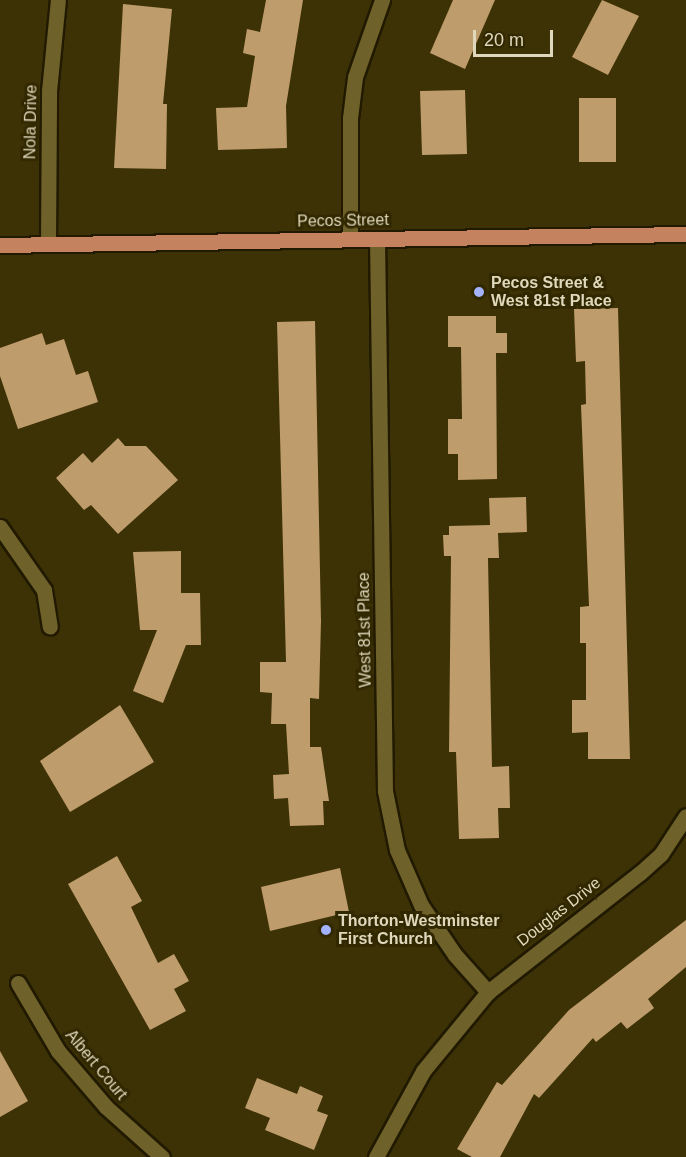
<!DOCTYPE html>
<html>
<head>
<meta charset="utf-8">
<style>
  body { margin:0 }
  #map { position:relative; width:686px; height:1157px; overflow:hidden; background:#3d3206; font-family:Arial,sans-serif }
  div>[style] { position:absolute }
  .building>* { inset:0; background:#bf9c6c }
  .roads { filter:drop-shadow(2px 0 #211a00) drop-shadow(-2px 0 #211a00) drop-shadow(0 2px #211a00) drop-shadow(0 -2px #211a00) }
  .minor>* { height:15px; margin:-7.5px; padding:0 7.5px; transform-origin:7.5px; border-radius:7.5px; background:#6f612a }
  .major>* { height:15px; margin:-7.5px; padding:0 7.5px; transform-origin:7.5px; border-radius:7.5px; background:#c4835e }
  .dots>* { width:16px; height:16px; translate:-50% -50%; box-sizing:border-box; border:3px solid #322800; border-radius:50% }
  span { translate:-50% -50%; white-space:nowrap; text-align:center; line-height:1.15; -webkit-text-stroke:6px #322800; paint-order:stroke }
  .street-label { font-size:16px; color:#dfd8bc }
  .poi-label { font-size:16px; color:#dfd8bc; font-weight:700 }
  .left { translate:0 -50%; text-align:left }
  .scale { position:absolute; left:473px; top:30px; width:80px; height:27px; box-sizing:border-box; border:3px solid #dfd8bc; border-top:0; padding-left:8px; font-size:18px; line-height:21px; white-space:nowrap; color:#dfd8bc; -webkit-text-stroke:4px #322800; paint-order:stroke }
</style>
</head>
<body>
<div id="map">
  <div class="building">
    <i style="clip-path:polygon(266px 0,303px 0,286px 106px,287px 148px,218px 150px,216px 108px,247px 107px,255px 56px,243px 53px,247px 29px,260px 32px)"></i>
    <i style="clip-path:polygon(453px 0,495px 0,465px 69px,430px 53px)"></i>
    <i style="clip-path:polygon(602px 0,639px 16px,608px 75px,572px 57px)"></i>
    <i style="clip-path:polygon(123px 4px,172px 9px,163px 104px,167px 104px,166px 169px,114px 168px)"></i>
    <i style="clip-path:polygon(465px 90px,467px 154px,422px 155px,420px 91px)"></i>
    <i style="clip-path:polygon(579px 98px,616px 98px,616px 162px,579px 162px)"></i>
    <i style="clip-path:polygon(618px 308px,630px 759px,588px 759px,588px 732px,572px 733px,572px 700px,586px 700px,586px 643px,580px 643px,580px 607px,589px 606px,581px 405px,586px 404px,585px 361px,576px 362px,574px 309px)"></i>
    <i style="clip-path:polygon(448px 316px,496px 316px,496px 333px,507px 333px,507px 353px,496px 353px,497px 479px,458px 480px,458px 454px,448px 454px,448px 419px,462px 419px,461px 347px,448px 347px)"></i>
    <i style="clip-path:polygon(315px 321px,321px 621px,319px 699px,310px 698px,310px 747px,321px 747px,329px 801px,323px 801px,324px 825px,290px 826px,288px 798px,274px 799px,273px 775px,289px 774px,286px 724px,271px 724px,272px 693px,260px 692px,260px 662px,286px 662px,277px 322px)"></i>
    <i style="clip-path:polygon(42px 333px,46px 345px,64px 339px,76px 375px,88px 371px,98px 402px,18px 429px,0 376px,0 348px)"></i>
    <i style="clip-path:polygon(118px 438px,125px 446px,146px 446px,178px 480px,118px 534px,91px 505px,84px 510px,56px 478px,83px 453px,92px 463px)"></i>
    <i style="clip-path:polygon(526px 497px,527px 532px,498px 533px,499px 558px,488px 558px,492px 767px,509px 766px,510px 808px,498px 808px,499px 838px,459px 839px,456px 752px,449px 752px,451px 556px,444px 556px,443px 535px,449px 535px,449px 526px,490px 525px,489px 498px)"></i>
    <i style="clip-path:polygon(181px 551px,181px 593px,200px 593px,201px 645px,186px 645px,163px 703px,133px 691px,157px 630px,140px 630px,133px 552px)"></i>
    <i style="clip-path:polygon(120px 705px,154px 762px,70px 812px,40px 761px)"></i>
    <i style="clip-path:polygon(117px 856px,142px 901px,131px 907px,158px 963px,174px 954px,189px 981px,174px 989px,186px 1011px,150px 1030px,68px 884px)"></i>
    <i style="clip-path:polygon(340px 868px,349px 912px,270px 931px,261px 887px)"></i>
    <i style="clip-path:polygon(686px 920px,686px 967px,648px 999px,654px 1008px,627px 1029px,621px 1022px,596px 1042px,593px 1038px,539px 1098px,534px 1094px,500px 1157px,472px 1157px,457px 1149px,497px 1082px,502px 1085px,569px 1010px)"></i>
    <i style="clip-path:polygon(0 1051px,28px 1101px,0 1117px)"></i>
    <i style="clip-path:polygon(257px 1078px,297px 1094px,300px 1086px,323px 1096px,317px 1111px,328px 1115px,314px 1150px,265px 1130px,270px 1118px,245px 1108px)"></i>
  </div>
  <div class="roads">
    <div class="minor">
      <i style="left:350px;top:239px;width:121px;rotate:-90deg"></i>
      <i style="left:350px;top:118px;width:41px;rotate:-83deg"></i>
      <i style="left:355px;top:77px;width:82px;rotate:-70.7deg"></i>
      <i style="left:377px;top:239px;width:552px;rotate:89.17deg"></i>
      <i style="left:385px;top:791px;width:60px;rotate:78.5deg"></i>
      <i style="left:397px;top:850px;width:60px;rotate:66.4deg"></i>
      <i style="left:421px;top:905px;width:60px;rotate:55.8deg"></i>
      <i style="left:455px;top:955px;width:50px;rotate:48.3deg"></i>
      <i style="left:48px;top:244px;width:153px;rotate:-89.6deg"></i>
      <i style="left:49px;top:91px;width:91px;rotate:-84.4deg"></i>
      <i style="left:0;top:527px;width:77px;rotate:55.1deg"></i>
      <i style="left:44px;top:590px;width:37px;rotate:81deg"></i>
      <i style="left:18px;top:983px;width:79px;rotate:59.5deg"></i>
      <i style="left:58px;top:1051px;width:74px;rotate:49.4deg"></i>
      <i style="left:106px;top:1107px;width:75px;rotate:41.8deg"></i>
      <i style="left:376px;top:1157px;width:98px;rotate:-61.3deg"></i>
      <i style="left:423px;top:1071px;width:102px;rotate:-50.6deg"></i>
      <i style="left:488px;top:992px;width:193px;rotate:-38.1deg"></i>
      <i style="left:640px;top:873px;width:28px;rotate:-42deg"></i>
      <i style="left:661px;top:854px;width:45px;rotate:-56.7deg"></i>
    </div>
    <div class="major">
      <i style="left:0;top:245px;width:686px;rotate:-0.92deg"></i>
    </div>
  </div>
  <div class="dots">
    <i style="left:479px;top:292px;background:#a3b2fd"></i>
    <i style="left:326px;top:930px;background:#a3b2fd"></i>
  </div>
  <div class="street-label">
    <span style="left:31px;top:122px;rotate:-89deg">Nola Drive</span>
    <span style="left:343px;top:221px;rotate:-1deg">Pecos Street</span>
    <span style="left:365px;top:630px;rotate:-91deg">West 81st Place</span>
    <span style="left:559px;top:912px;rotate:-38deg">Douglas Drive</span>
    <span style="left:96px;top:1065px;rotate:50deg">Albert Court</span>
  </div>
  <div class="poi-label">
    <span class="left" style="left:491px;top:292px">Pecos Street &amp;<br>West 81st Place</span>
    <span class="left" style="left:338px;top:930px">Thorton-Westminster<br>First Church</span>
  </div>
  <div class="scale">20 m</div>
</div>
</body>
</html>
